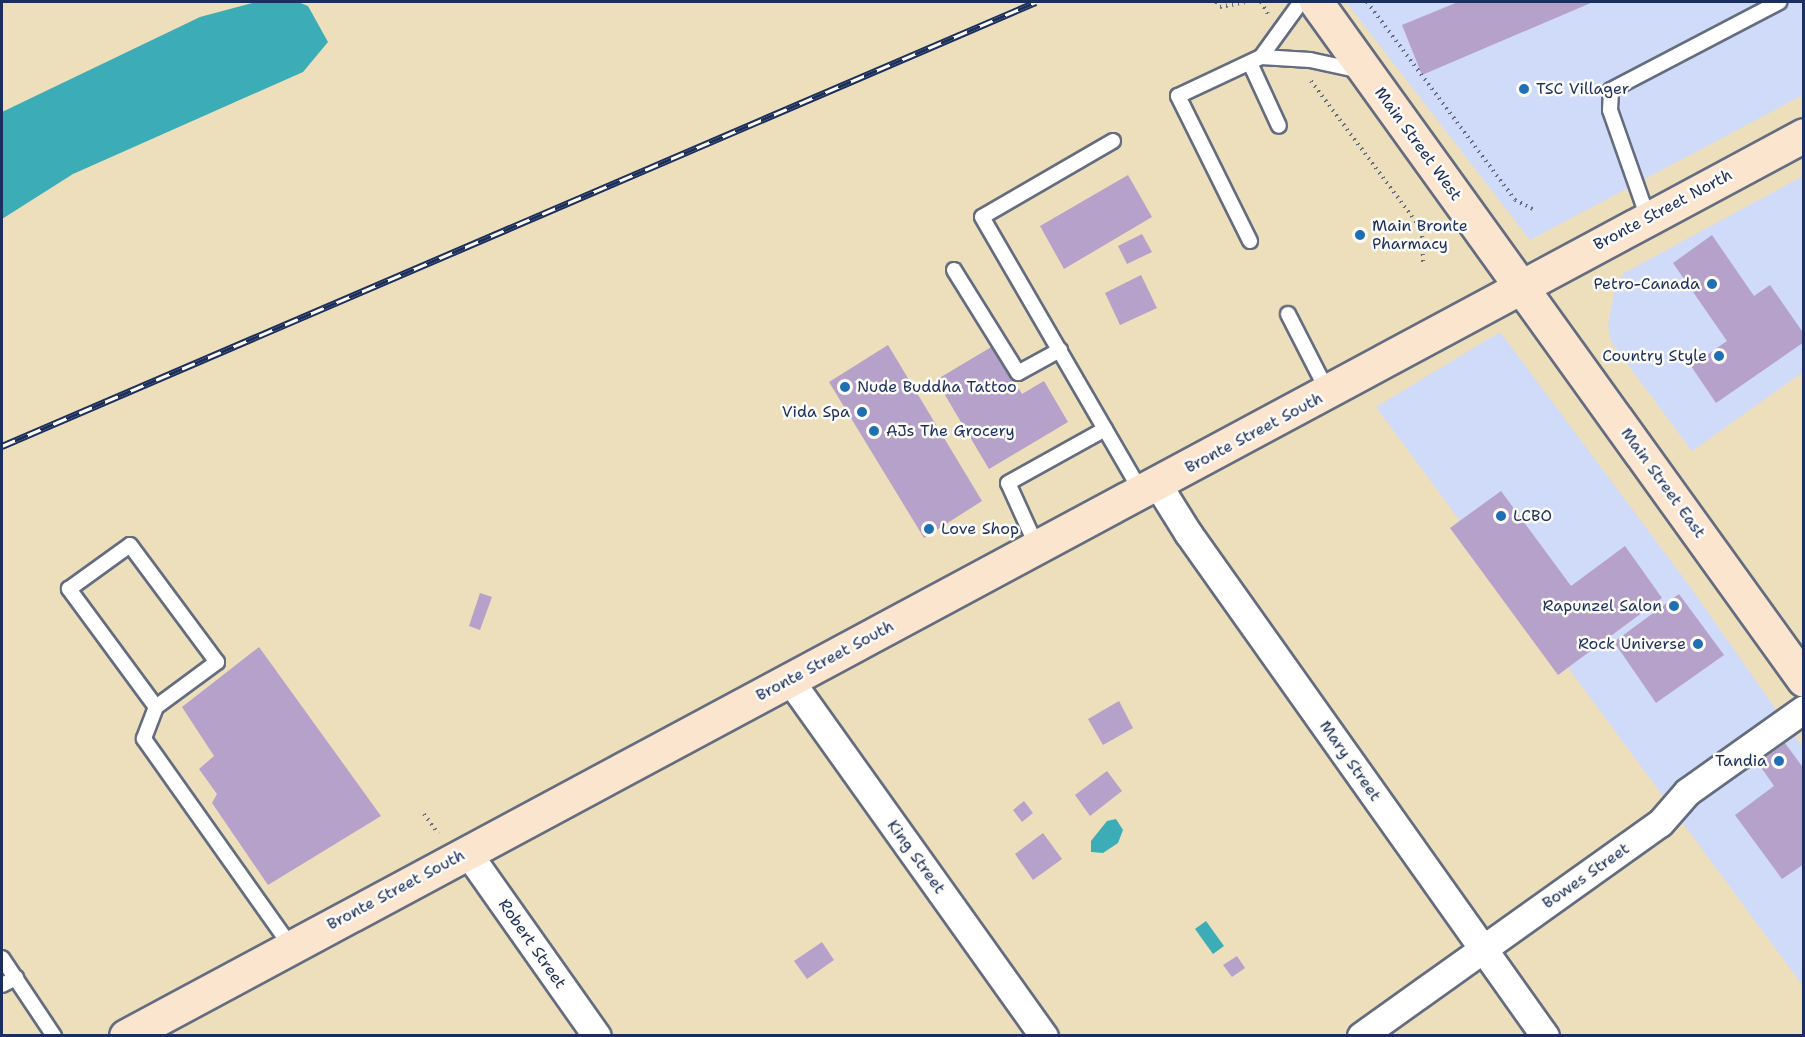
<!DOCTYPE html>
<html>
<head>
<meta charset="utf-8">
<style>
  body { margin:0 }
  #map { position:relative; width:1805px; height:1037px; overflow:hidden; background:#eddfbc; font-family:"Shantell Sans",sans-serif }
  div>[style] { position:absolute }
  .built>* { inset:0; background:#d0daf9 }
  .water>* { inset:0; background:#3cadb6 }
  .building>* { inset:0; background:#b5a1c9 }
  .path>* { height:4px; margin-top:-2px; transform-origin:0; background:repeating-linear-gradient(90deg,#646d7f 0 1.5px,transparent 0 6px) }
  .roads { filter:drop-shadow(2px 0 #646d7f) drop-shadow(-2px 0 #646d7f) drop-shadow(0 2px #646d7f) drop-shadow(0 -2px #646d7f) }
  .lane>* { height:14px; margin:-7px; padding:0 7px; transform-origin:7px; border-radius:7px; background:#fff }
  .street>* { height:27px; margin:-13.5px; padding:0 13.5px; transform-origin:13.5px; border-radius:13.5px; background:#fff }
  .secondary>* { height:33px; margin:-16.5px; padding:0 16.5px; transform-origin:16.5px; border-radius:16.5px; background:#fce5cf }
  .rail>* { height:7px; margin-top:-3.5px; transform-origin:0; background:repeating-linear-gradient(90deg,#fdfcf7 0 14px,#1b2f5e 0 28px); box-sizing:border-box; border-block:2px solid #1b2f5e }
  .dots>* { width:16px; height:16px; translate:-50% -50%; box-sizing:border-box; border:3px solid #fdfcf7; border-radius:50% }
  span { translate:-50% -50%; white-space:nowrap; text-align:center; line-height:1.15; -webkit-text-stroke:5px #fdfcf7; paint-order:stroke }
  .poi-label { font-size:16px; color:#1b2f5e }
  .left { translate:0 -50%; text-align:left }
  .right { translate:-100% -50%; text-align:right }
  .street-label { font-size:16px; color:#1b2f5e }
  .frame { position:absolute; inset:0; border:3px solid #1b2f5e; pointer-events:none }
</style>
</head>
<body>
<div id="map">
  <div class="built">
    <i style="clip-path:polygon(1346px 2px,1803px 2px,1803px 95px,1530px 240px)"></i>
    <i style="clip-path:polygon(1803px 176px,1803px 372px,1692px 451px,1611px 342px,1608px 325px,1616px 283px,1624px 273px)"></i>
    <i style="clip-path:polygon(1500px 332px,1691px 588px,1803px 748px,1803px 986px,1376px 407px)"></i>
  </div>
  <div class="water">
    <i style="clip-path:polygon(256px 2px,298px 2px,308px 6px,328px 42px,303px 72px,73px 174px,2px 219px,2px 112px,200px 17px)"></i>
    <i style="clip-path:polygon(1116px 819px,1123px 830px,1118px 843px,1103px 853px,1091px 852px,1091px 841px,1107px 821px)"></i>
    <i style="clip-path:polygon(1206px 921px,1224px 946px,1213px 954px,1195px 929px)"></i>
  </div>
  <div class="building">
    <i style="clip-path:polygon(1458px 2px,1593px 2px,1422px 75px,1402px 25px)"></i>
    <i style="clip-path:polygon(1128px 175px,1152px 217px,1064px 269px,1040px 226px)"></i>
    <i style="clip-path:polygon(1142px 234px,1152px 252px,1127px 264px,1118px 246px)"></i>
    <i style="clip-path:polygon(1712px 235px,1754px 296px,1770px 285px,1804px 334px,1804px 342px,1716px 403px,1691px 366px,1727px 341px,1673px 263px)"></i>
    <i style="clip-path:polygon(1141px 275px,1157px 308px,1120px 325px,1105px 293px)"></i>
    <i style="clip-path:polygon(888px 345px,982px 501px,924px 538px,829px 382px)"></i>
    <i style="clip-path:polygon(993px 346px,1022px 394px,1044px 381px,1068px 422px,989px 469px,936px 380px)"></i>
    <i style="clip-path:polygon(1501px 491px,1571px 586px,1625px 546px,1662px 598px,1558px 675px,1450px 528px)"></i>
    <i style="clip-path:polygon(480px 593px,492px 597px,480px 630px,469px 626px)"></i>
    <i style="clip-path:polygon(1679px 594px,1724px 655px,1656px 703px,1614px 642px)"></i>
    <i style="clip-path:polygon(259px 647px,381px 816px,268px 885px,212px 803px,217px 794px,199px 769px,214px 756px,182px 707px)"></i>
    <i style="clip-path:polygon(1119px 701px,1133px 728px,1103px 745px,1088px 719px)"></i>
    <i style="clip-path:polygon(1785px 743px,1804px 769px,1804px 864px,1782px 879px,1735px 815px,1774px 786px,1758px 763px)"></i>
    <i style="clip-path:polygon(1107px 771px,1122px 791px,1090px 816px,1075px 795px)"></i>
    <i style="clip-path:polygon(1024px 801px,1033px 813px,1022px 822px,1013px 810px)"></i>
    <i style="clip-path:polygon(1043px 833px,1062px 859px,1033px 880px,1015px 854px)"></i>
    <i style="clip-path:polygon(822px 942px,834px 960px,807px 979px,794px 961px)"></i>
    <i style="clip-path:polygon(1237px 956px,1245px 968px,1232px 977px,1223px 965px)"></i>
  </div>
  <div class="path">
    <i style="left:1216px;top:2px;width:6px;rotate:51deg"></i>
    <i style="left:1220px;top:7px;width:26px;rotate:-11deg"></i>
    <i style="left:1261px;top:2px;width:14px;rotate:60deg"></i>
    <i style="left:1367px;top:2px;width:247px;rotate:53.2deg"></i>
    <i style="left:1515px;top:200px;width:20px;rotate:27deg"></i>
    <i style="left:1311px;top:81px;width:186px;rotate:53.3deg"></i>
    <i style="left:1422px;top:230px;width:32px;rotate:88deg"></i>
    <i style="left:424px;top:814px;width:24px;rotate:54deg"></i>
  </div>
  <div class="roads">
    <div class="lane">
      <i style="left:1261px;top:57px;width:68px;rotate:-54deg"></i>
      <i style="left:1250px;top:63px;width:69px;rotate:65.3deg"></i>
      <i style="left:1113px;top:141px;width:151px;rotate:149.9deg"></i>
      <i style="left:982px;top:217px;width:317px;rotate:59.9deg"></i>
      <i style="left:1648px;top:218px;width:114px;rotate:-109.4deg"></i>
      <i style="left:1610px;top:110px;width:20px;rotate:-87deg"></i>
      <i style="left:1611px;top:90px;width:190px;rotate:-27.6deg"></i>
      <i style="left:1250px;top:241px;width:162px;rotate:-116.4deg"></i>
      <i style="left:1178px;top:96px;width:92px;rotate:-25.2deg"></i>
      <i style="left:1261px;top:57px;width:49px;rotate:3.5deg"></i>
      <i style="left:1310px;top:60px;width:52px;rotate:12.2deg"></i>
      <i style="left:954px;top:270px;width:121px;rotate:58.1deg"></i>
      <i style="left:1018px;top:373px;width:48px;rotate:-28.7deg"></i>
      <i style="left:1288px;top:314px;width:88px;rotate:62.9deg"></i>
      <i style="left:1038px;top:549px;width:72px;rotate:-114.4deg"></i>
      <i style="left:1008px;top:483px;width:111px;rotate:-29.1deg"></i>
      <i style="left:156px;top:707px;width:147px;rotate:-126.4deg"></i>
      <i style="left:69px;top:589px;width:75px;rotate:-35.8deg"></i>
      <i style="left:130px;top:545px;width:146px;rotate:53.4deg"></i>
      <i style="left:217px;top:662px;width:76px;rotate:143.6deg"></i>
      <i style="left:156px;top:707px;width:34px;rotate:111deg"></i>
      <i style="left:144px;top:739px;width:255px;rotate:54.7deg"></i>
      <i style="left:2px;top:958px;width:94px;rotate:56.3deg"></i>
      <i style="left:2px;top:985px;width:16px;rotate:-27deg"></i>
    </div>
    <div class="street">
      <i style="left:1158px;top:485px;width:57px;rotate:58deg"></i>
      <i style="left:1188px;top:533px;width:617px;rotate:54.64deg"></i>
      <i style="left:789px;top:679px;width:439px;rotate:54.5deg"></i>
      <i style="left:467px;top:852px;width:225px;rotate:54.8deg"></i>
      <i style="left:1361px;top:1036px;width:367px;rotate:-35.5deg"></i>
      <i style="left:1660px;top:823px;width:41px;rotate:-48.9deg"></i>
      <i style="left:1687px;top:792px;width:143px;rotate:-35.4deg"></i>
    </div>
    <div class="secondary">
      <i style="left:1316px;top:2px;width:835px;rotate:54.26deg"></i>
      <i style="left:126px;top:1036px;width:1905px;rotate:-28.23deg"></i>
    </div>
  </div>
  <div class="rail">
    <i style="left:2px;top:446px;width:1125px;rotate:-23.24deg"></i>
  </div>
  <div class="dots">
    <i style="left:1524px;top:89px;background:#1f6fb2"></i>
    <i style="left:1360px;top:235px;background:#1f6fb2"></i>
    <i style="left:1712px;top:284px;background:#1f6fb2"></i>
    <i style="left:1719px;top:356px;background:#1f6fb2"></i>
    <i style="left:845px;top:387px;background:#1f6fb2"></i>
    <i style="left:862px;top:412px;background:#1f6fb2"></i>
    <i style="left:874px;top:431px;background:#1f6fb2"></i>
    <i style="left:1501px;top:516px;background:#1f6fb2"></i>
    <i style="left:929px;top:529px;background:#1f6fb2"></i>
    <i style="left:1674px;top:606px;background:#1f6fb2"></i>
    <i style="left:1698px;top:644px;background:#1f6fb2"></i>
    <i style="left:1779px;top:761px;background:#1f6fb2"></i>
  </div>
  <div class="poi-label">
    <span class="left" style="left:1536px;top:89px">TSC Villager</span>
    <span class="left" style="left:1372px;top:235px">Main Bronte<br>Pharmacy</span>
    <span class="right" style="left:1700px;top:284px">Petro-Canada</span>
    <span class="right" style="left:1707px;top:356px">Country Style</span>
    <span class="left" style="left:857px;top:387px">Nude Buddha Tattoo</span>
    <span class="right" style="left:850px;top:412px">Vida Spa</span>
    <span class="left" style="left:886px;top:431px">AJs The Grocery</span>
    <span class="left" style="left:1513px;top:516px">LCBO</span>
    <span class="left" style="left:941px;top:529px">Love Shop</span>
    <span class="right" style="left:1662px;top:606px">Rapunzel Salon</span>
    <span class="right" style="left:1686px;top:644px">Rock Universe</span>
    <span class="right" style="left:1767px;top:761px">Tandia</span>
  </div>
  <div class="street-label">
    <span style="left:1418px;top:144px;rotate:54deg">Main Street West</span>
    <span style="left:1663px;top:210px;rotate:-28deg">Bronte Street North</span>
    <span style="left:1254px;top:433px;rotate:-28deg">Bronte Street South</span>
    <span style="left:1663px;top:483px;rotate:54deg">Main Street East</span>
    <span style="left:825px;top:661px;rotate:-28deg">Bronte Street South</span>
    <span style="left:1350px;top:761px;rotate:55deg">Mary Street</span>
    <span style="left:916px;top:857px;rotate:54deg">King Street</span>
    <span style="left:1586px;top:876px;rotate:-35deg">Bowes Street</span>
    <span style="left:396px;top:890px;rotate:-28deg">Bronte Street South</span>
    <span style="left:532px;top:944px;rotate:55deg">Robert Street</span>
  </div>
  <div class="frame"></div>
</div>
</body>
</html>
